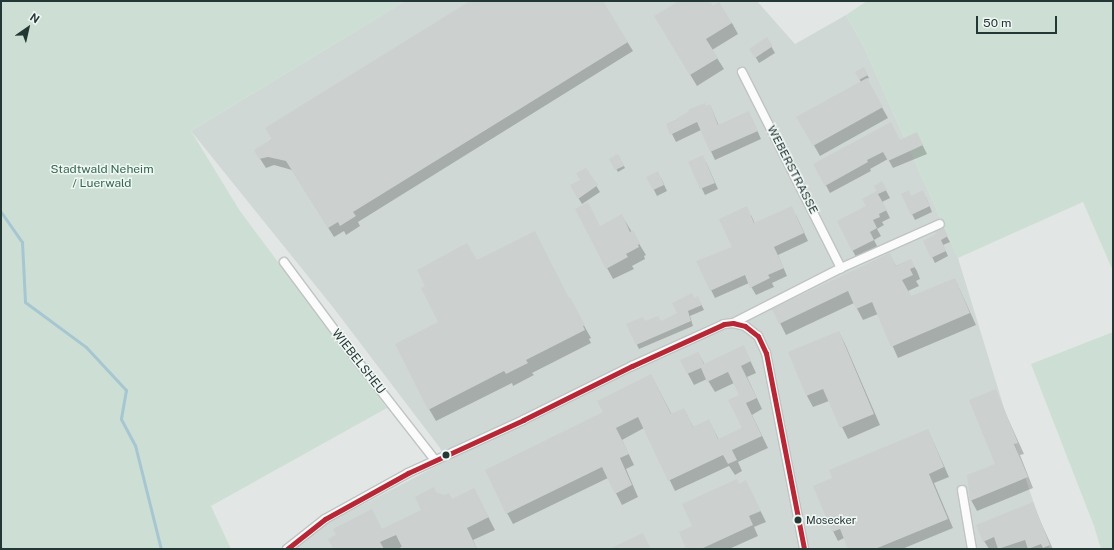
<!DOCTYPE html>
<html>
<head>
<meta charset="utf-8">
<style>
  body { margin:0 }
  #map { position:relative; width:1114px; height:550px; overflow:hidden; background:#e2e7e5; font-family:"Public Sans",sans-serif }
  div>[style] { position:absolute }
  .built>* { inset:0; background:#d0d8d5 }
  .green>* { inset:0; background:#cddfd4 }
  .shadow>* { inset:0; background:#0003 }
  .stream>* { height:3px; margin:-1.5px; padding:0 1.5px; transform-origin:1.5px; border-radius:1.5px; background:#a6c6d1 }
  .building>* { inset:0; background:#ccd0cf }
  .roads { filter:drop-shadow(1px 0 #bfc4c2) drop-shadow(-1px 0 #bfc4c2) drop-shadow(0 1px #bfc4c2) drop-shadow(0 -1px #bfc4c2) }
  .street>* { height:8px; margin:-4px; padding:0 4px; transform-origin:4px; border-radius:4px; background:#fbfbfb }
  .bus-1>* { height:5px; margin:-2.5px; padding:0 2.5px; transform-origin:2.5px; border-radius:2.5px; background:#b72836 }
  .dots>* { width:11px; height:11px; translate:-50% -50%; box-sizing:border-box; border:2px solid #f0f6f4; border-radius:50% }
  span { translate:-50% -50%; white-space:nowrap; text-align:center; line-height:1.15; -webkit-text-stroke:3px #f0f6f4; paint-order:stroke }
  .bus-label { font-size:11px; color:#233734 }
  .left { translate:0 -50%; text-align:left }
  .park-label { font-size:12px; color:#32694e }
  .street-label { font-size:12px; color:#233734 }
  .frame { position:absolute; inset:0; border:2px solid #233734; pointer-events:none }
  .north { position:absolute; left:8px; top:8px; width:40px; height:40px; -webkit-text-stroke:3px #f0f6f4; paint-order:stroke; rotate:34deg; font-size:11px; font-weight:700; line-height:16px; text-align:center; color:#233734 }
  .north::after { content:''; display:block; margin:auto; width:14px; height:18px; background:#233734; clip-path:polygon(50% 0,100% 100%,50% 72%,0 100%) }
  .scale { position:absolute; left:976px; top:16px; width:81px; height:18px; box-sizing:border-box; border:2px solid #233734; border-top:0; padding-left:5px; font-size:12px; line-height:14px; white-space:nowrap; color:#233734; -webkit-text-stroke:3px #f0f6f4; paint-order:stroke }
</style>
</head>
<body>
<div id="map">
  <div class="built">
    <i style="clip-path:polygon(405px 1px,757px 1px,795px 44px,846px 15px,865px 49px,958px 258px,1028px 486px,1050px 549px,294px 549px,326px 524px,446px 461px,440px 448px,332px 306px,191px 131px)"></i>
  </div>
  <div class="green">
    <i style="clip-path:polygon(1px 1px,405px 1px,191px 131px,240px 211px,387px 408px,211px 506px,231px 549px,1px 549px)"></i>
    <i style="clip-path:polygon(867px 1px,1113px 1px,1113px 271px,1083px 202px,958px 258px,865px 49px,846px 15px)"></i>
    <i style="clip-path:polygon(1113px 332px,1113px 549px,1101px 549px,1094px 526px,1031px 364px)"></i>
  </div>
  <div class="shadow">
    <i style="clip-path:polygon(472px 1px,602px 1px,633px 51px,358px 222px,360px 226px,346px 235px,344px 231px,334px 237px,292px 170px,274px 165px,266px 168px,255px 151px)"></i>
    <i style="clip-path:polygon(681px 1px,709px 1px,712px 7px,732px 23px,738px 34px,712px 50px,724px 69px,697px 86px,662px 28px)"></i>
    <i style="clip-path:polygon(767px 39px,775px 53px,759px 63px,751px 49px)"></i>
    <i style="clip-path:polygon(863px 68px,869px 78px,866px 79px,888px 118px,820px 156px,798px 117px,861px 82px,856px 72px)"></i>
    <i style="clip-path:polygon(710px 105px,719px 126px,753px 121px,761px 139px,715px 160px,701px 130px,676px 142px,667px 124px)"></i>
    <i style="clip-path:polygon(900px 141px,921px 142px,927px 154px,893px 168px,888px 159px,870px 169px,871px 171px,830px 193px,815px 165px)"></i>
    <i style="clip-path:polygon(618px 155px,625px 168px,618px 172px,611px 159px)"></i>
    <i style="clip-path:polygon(689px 162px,706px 162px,718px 189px,705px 195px)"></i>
    <i style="clip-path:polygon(586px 169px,600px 192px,582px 204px,571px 186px,581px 180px)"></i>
    <i style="clip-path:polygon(648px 178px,661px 178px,667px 191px,657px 196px)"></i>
    <i style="clip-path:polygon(882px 183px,890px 198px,882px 202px,890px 218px,882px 222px,884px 225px,877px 229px,881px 236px,874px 240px,878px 248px,857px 259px,838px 222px,867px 206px)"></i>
    <i style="clip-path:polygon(911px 197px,926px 197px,932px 212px,915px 220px,912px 214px)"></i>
    <i style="clip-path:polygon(751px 215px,755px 224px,796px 215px,808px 241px,778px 255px,787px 276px,772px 283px,774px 287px,756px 295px,749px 283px,715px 298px,711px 290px)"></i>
    <i style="clip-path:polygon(622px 216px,646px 255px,644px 256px,645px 259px,632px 266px,634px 269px,613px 279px,607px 268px,600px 227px)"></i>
    <i style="clip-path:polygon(946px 235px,950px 242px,943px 245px,948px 256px,935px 263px,924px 241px)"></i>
    <i style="clip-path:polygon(889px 254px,896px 266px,910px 260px,917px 271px,920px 279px,916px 281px,919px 286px,908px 291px,911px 297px,955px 279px,976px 325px,898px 358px,878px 314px,863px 320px,854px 303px,786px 335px,780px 323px)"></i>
    <i style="clip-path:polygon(476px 261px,569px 299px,591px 338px,589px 339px,591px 343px,532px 373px,534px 375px,513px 386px,512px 383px,436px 421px,429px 409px,439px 323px)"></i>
    <i style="clip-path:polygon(694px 299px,700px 302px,704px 310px,690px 316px,693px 326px,639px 349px,637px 345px,645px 322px,661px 322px,678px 313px)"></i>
    <i style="clip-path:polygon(839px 332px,845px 344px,880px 425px,848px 439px,829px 401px,813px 407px,807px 396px)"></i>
    <i style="clip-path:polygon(698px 353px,705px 365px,749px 358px,756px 373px,747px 377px,762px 409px,752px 415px,768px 448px,738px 462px,742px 471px,735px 475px,729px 466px,675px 491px,644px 428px,622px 440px,634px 465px,626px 469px,638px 497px,622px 505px,608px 478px,513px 524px,507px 513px,604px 413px,651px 375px,672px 415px,684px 409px,693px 427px,709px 421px,719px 440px,743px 428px,740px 395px,734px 383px,715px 392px,707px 379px,694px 385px,681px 361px)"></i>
    <i style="clip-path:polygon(995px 390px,1024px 454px,1020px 455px,1033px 488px,977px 511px,971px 500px,997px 465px)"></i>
    <i style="clip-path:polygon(928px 430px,949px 477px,934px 483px,953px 528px,902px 549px,849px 549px,844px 538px,838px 541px,833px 531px,834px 478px)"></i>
    <i style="clip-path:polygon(746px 482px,766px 522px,754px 527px,758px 536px,729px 549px,687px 549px,693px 527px,739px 485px)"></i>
    <i style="clip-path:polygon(474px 489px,495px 530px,473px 540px,477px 549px,405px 549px,403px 546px,398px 549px,334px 549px,372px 511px,382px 530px,423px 510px,436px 494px,452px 500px)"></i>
    <i style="clip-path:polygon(1032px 503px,1053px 549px,989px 549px,984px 541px)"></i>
  </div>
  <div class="stream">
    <i style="left:1px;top:212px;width:37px;rotate:55deg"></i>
    <i style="left:22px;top:242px;width:60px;rotate:87.1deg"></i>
    <i style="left:25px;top:302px;width:76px;rotate:36.4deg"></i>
    <i style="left:86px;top:347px;width:59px;rotate:47.1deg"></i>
    <i style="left:126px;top:390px;width:29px;rotate:100deg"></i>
    <i style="left:121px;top:419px;width:30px;rotate:62deg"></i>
    <i style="left:135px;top:445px;width:107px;rotate:76deg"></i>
    <i style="left:1px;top:548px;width:1px;rotate:90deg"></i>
  </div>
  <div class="building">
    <i style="clip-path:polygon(470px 1px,603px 1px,628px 42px,353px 212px,356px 216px,340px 226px,338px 222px,328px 228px,286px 161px,268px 157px,259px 159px,254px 150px,272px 139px,265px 128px)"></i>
    <i style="clip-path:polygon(679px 1px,710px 1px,713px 6px,719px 2px,732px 23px,706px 39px,718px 58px,690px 75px,654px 16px)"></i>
    <i style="clip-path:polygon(767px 37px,773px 46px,755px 58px,749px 49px)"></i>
    <i style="clip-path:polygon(864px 67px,868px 75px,859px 80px,855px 72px)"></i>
    <i style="clip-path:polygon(867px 78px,883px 107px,813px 146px,796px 117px)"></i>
    <i style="clip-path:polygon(705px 103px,706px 106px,710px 104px,718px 125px,749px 111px,758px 131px,710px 152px,697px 122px,670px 135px,666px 124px,678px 119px,677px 118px,688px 112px,689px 109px)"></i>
    <i style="clip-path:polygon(891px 122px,900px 140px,917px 132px,923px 145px,888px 161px,883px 152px,867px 160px,868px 162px,825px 186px,813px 164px)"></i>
    <i style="clip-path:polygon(618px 154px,624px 166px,615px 170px,609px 159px)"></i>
    <i style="clip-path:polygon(703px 155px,715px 183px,700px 189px,688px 162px)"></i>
    <i style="clip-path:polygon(586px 168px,598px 185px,578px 199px,570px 185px,580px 180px,576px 173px)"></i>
    <i style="clip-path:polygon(658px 171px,664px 185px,653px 190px,646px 177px)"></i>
    <i style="clip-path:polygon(882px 181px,887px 190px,878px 194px,887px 210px,879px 214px,880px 217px,873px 220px,877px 228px,870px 232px,874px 240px,852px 251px,837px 221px,866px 206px,862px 199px,877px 191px,874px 186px)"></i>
    <i style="clip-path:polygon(909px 190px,911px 196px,923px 190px,930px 206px,911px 215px,901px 194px)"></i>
    <i style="clip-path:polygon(588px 202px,600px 226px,622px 214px,630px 232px,633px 230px,640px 243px,638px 245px,639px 247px,626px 254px,628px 257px,606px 269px,575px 209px)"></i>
    <i style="clip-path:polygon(747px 206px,754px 223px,792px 206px,804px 233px,774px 247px,784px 268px,768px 275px,770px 278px,750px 288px,745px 275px,710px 291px,696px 261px,732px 247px,719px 219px)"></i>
    <i style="clip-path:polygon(944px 228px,948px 236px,941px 240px,946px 251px,931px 258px,923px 241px,936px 234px,935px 232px)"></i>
    <i style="clip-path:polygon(535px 231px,569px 298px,570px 297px,585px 325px,583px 326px,585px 330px,526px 360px,528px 363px,506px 374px,504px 371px,428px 410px,395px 344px,438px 322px,421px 288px,425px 286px,417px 270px,467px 243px,477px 260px)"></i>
    <i style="clip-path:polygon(890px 253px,896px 266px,911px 259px,915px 267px,910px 269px,913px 275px,902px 280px,911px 296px,955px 278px,970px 313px,891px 347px,872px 302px,856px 309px,848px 291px,779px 324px,772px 309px)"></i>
    <i style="clip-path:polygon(692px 293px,694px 298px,698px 296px,702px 305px,688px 311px,691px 321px,636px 345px,626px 324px,643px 317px,645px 321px,658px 316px,661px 321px,677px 313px,672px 303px)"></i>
    <i style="clip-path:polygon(839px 331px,874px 414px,840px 428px,823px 389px,806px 396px,788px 352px)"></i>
    <i style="clip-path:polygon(744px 345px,751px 361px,741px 366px,757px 398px,746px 403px,762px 436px,732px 450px,737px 460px,728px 464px,723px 455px,668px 481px,638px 417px,616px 428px,629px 454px,620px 458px,632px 485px,615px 494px,602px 467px,506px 514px,485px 470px,603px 412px,597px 401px,651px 374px,671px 414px,684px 408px,693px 427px,709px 419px,718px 439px,742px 428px,728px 400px,739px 395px,728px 372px,707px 382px,701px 368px,687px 374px,680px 360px,698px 352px,704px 364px)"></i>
    <i style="clip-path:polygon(996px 389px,1018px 443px,1014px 444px,1028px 477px,970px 501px,967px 475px,995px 464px,969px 400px)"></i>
    <i style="clip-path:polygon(928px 429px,944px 467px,929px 474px,948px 519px,875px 549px,848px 549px,840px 529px,832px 532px,813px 486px,832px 478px,829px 470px)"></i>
    <i style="clip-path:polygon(737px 479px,739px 484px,746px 480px,761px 511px,749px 516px,753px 525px,701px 549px,686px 549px,679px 532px,692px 526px,682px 504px)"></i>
    <i style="clip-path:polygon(434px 487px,436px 492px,444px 495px,449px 493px,452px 499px,474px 488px,489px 517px,467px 528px,477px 549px,403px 549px,396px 535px,380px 542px,384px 549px,333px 549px,328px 539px,336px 535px,333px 529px,372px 509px,382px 529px,421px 510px,415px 497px)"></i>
    <i style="clip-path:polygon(1033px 502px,1050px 545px,1043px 548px,1041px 544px,1028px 549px,1025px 540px,998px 549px,994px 537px,983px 542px,976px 525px)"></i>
    <i style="clip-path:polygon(643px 533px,651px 549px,609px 549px)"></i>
  </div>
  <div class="roads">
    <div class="street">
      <i style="left:742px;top:72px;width:220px;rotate:63.2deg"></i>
      <i style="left:284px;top:262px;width:121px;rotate:53.4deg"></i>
      <i style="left:356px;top:359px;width:128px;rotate:52deg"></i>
      <i style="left:733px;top:323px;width:121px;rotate:-27deg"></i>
      <i style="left:841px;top:268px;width:108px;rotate:-24deg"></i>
      <i style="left:962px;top:490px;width:60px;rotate:80.4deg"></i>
      <i style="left:287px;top:549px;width:48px;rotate:-38.3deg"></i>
      <i style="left:325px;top:519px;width:95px;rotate:-29deg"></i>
      <i style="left:408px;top:473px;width:127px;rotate:-24.7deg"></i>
      <i style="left:523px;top:420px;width:122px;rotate:-26.4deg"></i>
      <i style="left:632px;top:366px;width:101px;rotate:-24.5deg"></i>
      <i style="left:724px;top:324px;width:9px;rotate:-6deg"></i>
      <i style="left:733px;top:323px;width:12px;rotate:14deg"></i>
      <i style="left:745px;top:326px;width:16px;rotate:38deg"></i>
      <i style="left:758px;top:336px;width:19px;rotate:65deg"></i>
      <i style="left:766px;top:353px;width:200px;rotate:79deg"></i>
    </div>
  </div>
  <div class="bus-1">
    <i style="left:287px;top:549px;width:48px;rotate:-38.3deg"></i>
    <i style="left:325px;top:519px;width:95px;rotate:-29deg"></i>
    <i style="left:408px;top:473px;width:127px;rotate:-24.7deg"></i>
    <i style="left:523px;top:420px;width:122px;rotate:-26.4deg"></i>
    <i style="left:632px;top:366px;width:101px;rotate:-24.5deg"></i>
    <i style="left:724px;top:324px;width:9px;rotate:-6deg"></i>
    <i style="left:733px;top:323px;width:12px;rotate:14deg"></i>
    <i style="left:745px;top:326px;width:16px;rotate:38deg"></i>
    <i style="left:758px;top:336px;width:19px;rotate:65deg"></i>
    <i style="left:766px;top:353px;width:200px;rotate:79deg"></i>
  </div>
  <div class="dots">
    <i style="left:446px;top:455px;background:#233734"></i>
    <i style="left:798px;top:520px;background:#233734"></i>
  </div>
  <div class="bus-label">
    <span class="left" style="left:806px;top:520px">Mosecker</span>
  </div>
  <div class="park-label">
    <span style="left:102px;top:177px">Stadtwald Neheim<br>/ Luerwald</span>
  </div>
  <div class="street-label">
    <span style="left:792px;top:170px;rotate:63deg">WEBERSTRASSE</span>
    <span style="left:358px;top:362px;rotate:52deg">WIEBELSHEU</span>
  </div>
  <div class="frame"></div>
  <div class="north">N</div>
  <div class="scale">50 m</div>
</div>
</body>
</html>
